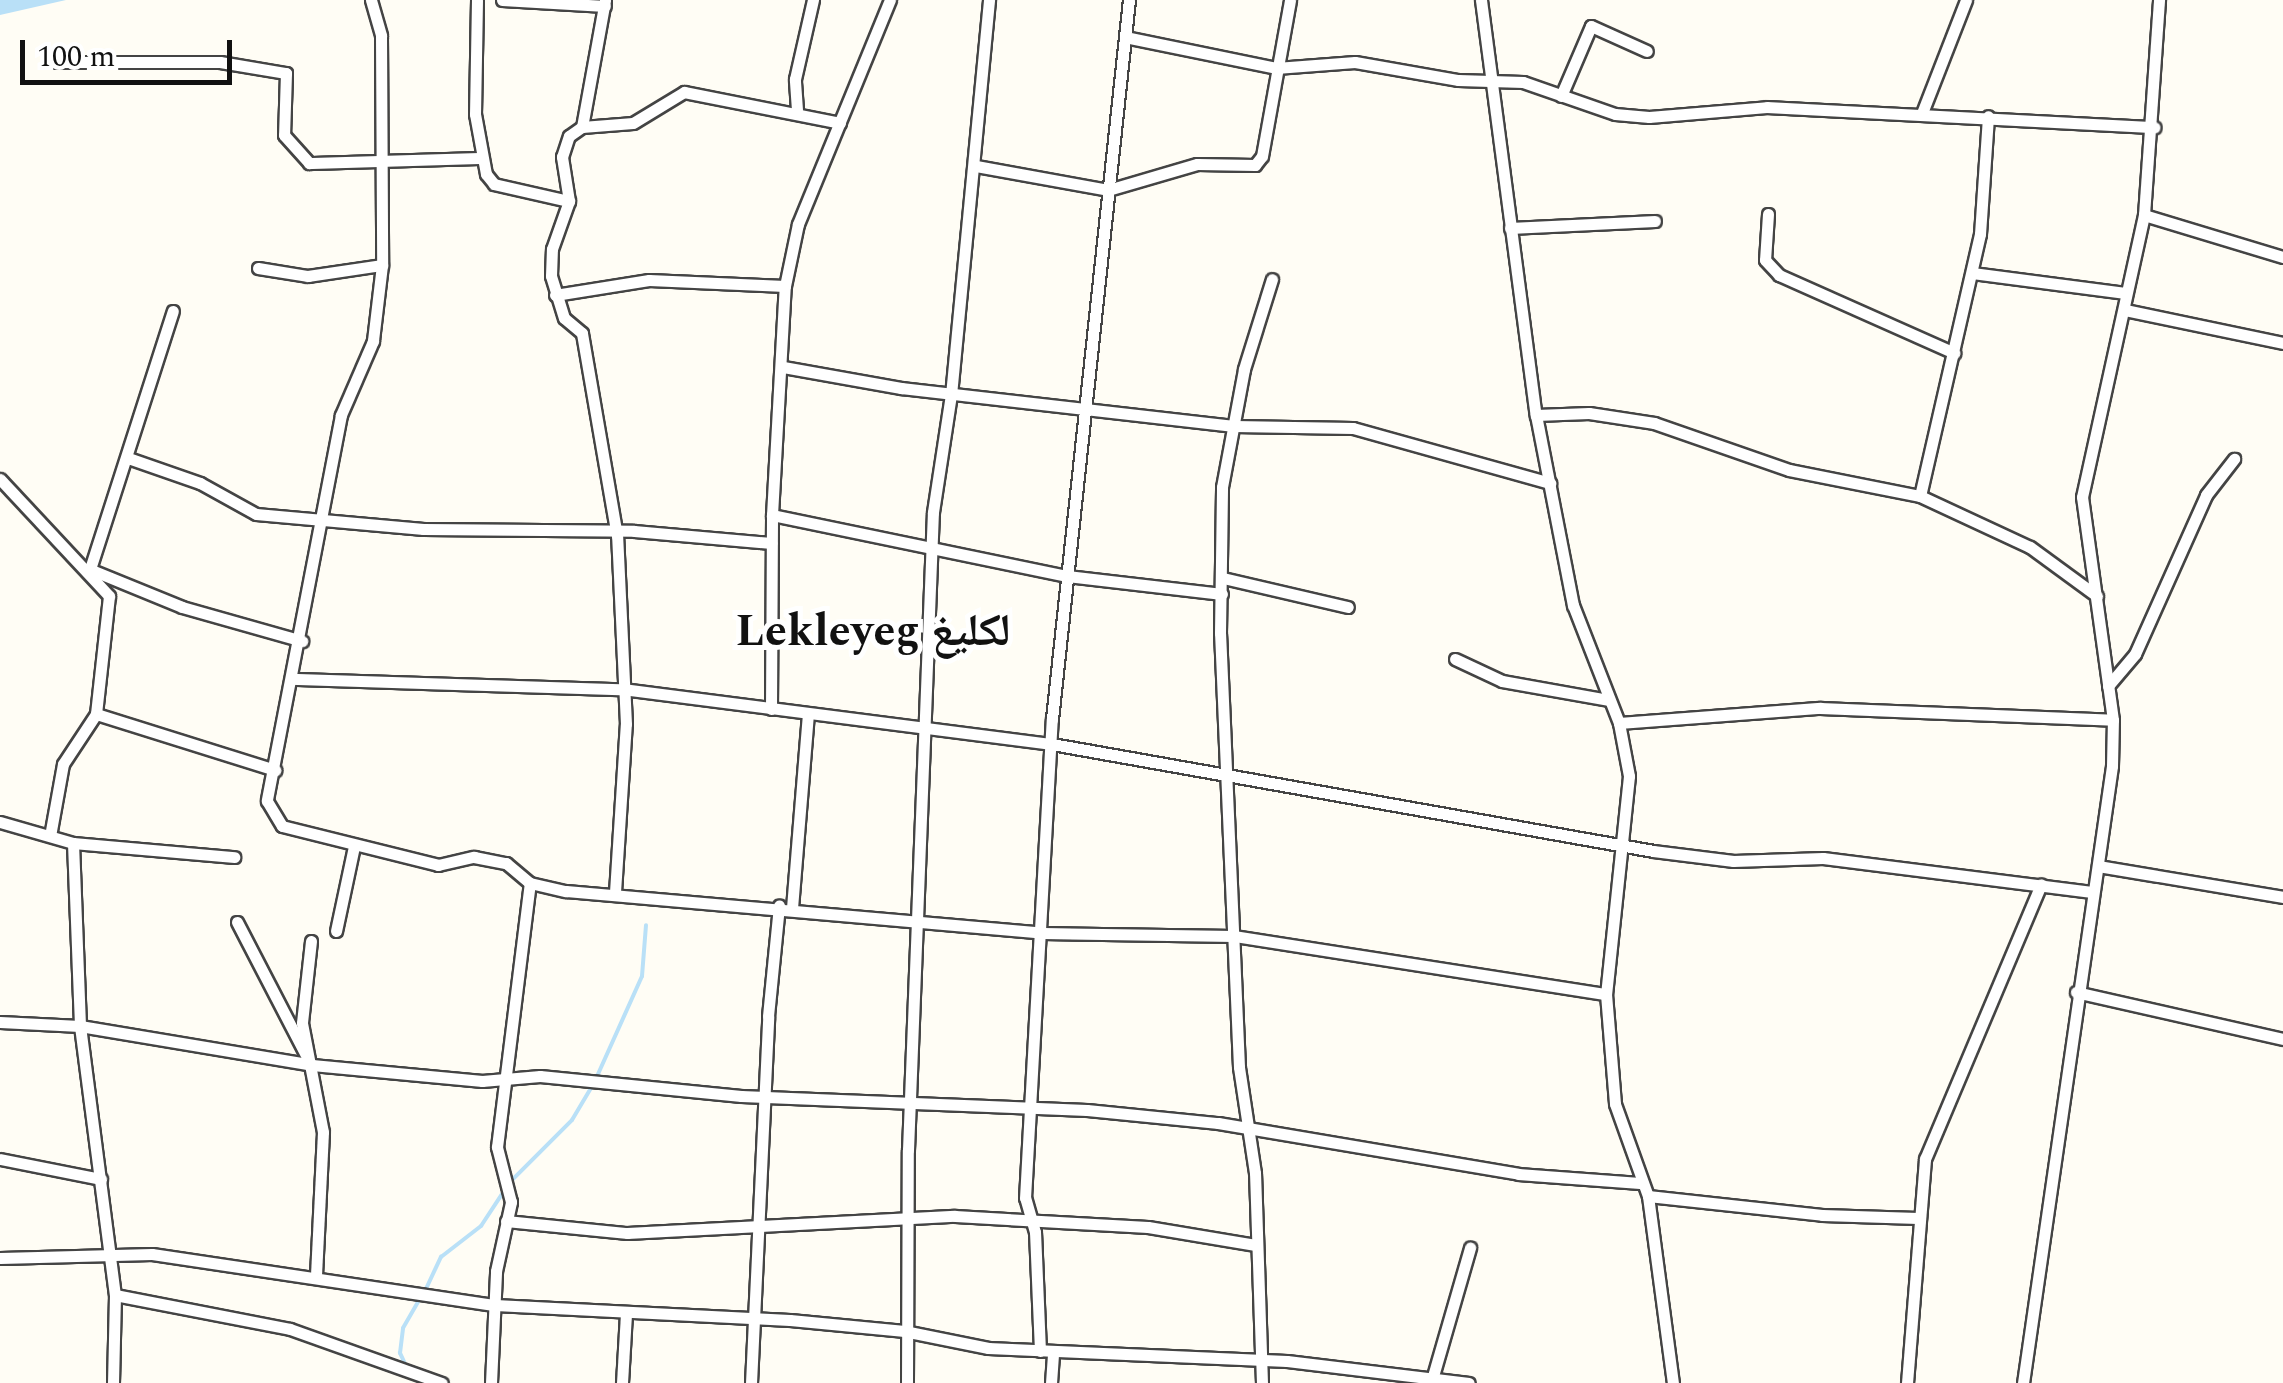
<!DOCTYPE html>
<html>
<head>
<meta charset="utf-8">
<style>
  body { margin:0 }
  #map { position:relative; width:2283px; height:1383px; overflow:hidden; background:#fffdf5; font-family:Spectral,"Noto Naskh Arabic",serif }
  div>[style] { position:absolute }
  .water>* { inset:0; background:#b9e0f7 }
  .stream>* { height:4px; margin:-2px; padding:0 2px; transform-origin:2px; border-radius:2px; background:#b9e0f7 }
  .roads { filter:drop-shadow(2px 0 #444) drop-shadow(-2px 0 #444) drop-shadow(0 2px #444) drop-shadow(0 -2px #444) }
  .minor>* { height:11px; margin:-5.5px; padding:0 5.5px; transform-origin:5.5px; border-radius:5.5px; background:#fff }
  span { translate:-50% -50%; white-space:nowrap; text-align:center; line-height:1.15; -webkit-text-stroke:10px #fff; paint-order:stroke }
  .district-label { font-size:45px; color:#111; font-weight:700 }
  .scale { position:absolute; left:20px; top:40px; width:212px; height:45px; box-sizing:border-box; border:5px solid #111; border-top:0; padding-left:12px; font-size:30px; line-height:35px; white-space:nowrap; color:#111; -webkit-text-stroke:8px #fff; paint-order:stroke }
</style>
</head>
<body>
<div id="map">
  <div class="water">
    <i style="clip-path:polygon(0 0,66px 0,0 15px)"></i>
  </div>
  <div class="stream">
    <i style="left:509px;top:1183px;width:89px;rotate:-45deg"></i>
    <i style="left:572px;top:1120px;width:43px;rotate:-59.3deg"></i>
    <i style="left:594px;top:1083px;width:117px;rotate:-65.8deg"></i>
    <i style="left:642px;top:976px;width:51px;rotate:-85.5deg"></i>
    <i style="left:425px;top:1291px;width:38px;rotate:-65deg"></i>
    <i style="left:441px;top:1257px;width:51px;rotate:-37.8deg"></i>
    <i style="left:481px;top:1226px;width:42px;rotate:-56.7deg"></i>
    <i style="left:407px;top:1368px;width:17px;rotate:-115deg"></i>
    <i style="left:400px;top:1353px;width:25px;rotate:-83deg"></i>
    <i style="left:403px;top:1328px;width:34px;rotate:-60deg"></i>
  </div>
  <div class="roads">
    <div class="minor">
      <i style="left:371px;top:0;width:37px;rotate:74deg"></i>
      <i style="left:381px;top:36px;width:229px;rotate:89.7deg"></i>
      <i style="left:382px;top:265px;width:77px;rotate:96.8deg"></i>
      <i style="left:373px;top:341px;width:81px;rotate:113.4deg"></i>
      <i style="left:341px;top:415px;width:393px;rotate:100.9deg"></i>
      <i style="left:267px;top:801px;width:29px;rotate:59deg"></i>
      <i style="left:282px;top:826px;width:161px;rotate:14deg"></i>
      <i style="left:438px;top:865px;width:37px;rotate:-13deg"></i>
      <i style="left:474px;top:857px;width:33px;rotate:11deg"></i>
      <i style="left:506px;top:863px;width:31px;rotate:40deg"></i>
      <i style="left:530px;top:883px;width:37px;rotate:13deg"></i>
      <i style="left:566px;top:891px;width:479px;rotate:5deg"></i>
      <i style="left:1043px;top:933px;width:191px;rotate:0.9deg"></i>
      <i style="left:1234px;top:936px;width:376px;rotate:8.9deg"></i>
      <i style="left:477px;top:0;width:114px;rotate:91deg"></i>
      <i style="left:475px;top:114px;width:61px;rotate:79.6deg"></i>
      <i style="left:486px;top:174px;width:13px;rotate:51deg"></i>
      <i style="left:494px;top:184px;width:77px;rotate:12.8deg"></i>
      <i style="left:502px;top:0;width:103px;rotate:3.3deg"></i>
      <i style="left:1481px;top:0;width:419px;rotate:82.5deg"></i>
      <i style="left:1536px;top:415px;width:194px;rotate:79deg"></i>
      <i style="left:1573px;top:605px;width:127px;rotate:68.7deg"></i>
      <i style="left:1619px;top:723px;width:54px;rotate:79.3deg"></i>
      <i style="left:1629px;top:776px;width:219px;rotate:96deg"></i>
      <i style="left:1606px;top:994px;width:110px;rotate:85.3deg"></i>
      <i style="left:1615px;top:1104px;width:98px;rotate:70.3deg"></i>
      <i style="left:1648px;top:1196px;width:189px;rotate:82.4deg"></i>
      <i style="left:1125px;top:37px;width:154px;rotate:11.6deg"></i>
      <i style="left:1276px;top:68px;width:79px;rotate:-4.3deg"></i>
      <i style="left:1355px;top:62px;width:105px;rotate:9.9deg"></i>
      <i style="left:1458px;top:80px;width:65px;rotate:1.8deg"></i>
      <i style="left:1523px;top:82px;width:97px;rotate:19.2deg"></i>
      <i style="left:1615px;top:114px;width:34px;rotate:5deg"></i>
      <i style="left:1649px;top:117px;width:118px;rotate:-4.8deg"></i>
      <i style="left:1767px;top:107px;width:388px;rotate:3deg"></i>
      <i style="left:52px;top:62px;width:168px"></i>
      <i style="left:220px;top:62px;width:67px;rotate:9.5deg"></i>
      <i style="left:286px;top:73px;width:62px;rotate:91.8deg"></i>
      <i style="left:284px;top:135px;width:38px;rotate:48deg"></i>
      <i style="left:309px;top:163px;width:173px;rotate:-1.7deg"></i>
      <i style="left:1561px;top:96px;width:76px;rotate:-66.8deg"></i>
      <i style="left:1591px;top:26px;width:61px;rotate:24.1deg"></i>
      <i style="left:797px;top:110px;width:31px;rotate:-94deg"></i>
      <i style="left:795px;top:79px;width:81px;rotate:-77.2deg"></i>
      <i style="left:1922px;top:113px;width:121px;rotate:-68.7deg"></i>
      <i style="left:582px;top:127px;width:129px;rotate:-79.7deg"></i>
      <i style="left:976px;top:166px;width:134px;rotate:10.3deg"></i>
      <i style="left:1108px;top:190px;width:93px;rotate:-16.3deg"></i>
      <i style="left:1197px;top:164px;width:58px;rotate:1deg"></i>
      <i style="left:1255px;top:165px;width:11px;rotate:-52deg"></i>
      <i style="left:1262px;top:156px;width:158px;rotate:-79.8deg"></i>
      <i style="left:1768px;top:214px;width:46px;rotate:93.7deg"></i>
      <i style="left:1765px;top:260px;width:21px;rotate:47deg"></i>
      <i style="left:1779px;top:275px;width:192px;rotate:24deg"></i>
      <i style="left:2144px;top:215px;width:145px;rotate:16.8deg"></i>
      <i style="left:1510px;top:228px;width:145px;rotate:-2.8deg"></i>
      <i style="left:258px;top:268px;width:51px;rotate:9.1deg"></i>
      <i style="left:308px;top:276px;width:75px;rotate:-8.5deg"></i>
      <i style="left:1972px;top:273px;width:155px;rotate:7.4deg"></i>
      <i style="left:555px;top:295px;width:95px;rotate:-9.1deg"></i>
      <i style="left:649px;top:280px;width:136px;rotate:2.5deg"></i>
      <i style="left:2125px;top:310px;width:161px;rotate:11.8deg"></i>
      <i style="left:783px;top:367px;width:120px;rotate:10.1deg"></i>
      <i style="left:901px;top:388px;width:335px;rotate:6.5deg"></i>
      <i style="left:1234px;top:426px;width:119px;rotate:1deg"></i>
      <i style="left:1353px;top:428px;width:205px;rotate:15.6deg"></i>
      <i style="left:1536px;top:415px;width:53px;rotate:-2.2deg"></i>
      <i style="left:1589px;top:413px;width:66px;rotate:8.7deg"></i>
      <i style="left:1654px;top:423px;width:143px;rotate:19.2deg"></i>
      <i style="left:1789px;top:470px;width:134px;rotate:11.2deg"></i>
      <i style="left:1920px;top:496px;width:121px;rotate:24.9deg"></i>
      <i style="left:2030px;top:547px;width:83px;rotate:36.2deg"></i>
      <i style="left:131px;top:459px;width:73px;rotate:19.2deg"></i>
      <i style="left:200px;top:483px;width:64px;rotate:29deg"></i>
      <i style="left:256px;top:514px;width:168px;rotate:5.1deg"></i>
      <i style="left:423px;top:529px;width:211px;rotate:0.5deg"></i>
      <i style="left:634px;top:531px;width:138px;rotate:5deg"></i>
      <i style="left:0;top:479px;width:160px;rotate:47deg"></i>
      <i style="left:109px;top:596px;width:119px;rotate:96.3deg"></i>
      <i style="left:96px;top:714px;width:60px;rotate:123.4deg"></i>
      <i style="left:63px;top:764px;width:73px;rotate:100.2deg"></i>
      <i style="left:1920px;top:496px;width:269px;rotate:-77.1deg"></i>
      <i style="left:1980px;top:234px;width:118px;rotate:-86.1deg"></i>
      <i style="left:772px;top:515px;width:301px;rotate:11.7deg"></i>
      <i style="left:1067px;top:576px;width:156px;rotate:6.6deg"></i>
      <i style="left:90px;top:569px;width:271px;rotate:-72.2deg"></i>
      <i style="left:94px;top:571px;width:95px;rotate:22.2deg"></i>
      <i style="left:182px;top:607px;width:125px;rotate:15.8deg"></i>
      <i style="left:1223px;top:578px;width:128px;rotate:13.1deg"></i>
      <i style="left:1455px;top:659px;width:52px;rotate:25.1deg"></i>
      <i style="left:1502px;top:681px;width:109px;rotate:10.1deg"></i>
      <i style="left:295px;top:679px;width:327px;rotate:1.8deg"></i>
      <i style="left:622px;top:689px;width:434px;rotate:7.3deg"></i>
      <i style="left:1052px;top:744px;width:610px;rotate:10.09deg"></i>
      <i style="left:1653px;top:851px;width:81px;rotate:7.1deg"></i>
      <i style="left:1733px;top:861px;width:90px;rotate:-1.9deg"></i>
      <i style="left:1823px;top:858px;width:271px;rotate:7.2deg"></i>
      <i style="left:2108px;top:686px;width:42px;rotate:-49.8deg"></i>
      <i style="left:2135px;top:654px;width:174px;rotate:-65.9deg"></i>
      <i style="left:2206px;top:495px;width:46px;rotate:-52.1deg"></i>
      <i style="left:771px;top:709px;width:194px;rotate:-89.7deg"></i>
      <i style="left:772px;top:515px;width:229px;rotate:-86.8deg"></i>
      <i style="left:785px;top:286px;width:63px;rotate:-78.2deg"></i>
      <i style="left:798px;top:224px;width:242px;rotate:-67.7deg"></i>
      <i style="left:96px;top:714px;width:188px;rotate:17.4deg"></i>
      <i style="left:1619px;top:723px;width:202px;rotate:-4.3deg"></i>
      <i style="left:1820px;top:708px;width:293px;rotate:2.3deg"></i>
      <i style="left:0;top:822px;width:76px;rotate:16deg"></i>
      <i style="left:73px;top:843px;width:162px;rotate:5deg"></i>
      <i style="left:73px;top:843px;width:183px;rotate:87.8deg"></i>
      <i style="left:80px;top:1026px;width:271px;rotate:82.6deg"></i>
      <i style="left:115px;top:1295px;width:88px;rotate:91.3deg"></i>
      <i style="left:2098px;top:866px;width:188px;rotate:9.5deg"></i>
      <i style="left:615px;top:892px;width:168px;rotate:-86.3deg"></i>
      <i style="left:626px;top:724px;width:188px;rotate:-92.7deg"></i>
      <i style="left:617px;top:536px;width:206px;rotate:-99.8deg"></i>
      <i style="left:582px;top:333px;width:23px;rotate:-140deg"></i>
      <i style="left:564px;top:318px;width:44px;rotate:-107.2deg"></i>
      <i style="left:551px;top:276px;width:27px;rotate:-88deg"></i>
      <i style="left:552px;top:249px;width:51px;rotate:-70.5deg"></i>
      <i style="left:569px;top:201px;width:45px;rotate:-99deg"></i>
      <i style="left:562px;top:157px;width:22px;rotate:-72deg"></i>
      <i style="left:569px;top:136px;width:16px;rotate:-35deg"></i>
      <i style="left:582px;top:127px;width:51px;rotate:-4.5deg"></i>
      <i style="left:633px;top:123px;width:60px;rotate:-31.3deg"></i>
      <i style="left:684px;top:92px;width:159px;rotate:11.2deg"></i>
      <i style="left:792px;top:908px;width:195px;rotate:-85.3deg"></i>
      <i style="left:237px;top:922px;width:150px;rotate:62.6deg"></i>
      <i style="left:336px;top:931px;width:87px;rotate:-78deg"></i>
      <i style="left:311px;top:941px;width:82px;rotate:96.3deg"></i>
      <i style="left:302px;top:1023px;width:111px;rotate:79.1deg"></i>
      <i style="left:323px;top:1132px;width:145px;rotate:92.8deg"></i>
      <i style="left:2076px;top:992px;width:212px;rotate:12.8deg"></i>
      <i style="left:0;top:1022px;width:80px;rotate:2.9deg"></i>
      <i style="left:80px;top:1026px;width:235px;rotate:9.5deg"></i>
      <i style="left:312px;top:1065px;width:171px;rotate:5.4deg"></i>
      <i style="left:482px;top:1081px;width:58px;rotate:-4.9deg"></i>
      <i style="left:540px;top:1076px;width:202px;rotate:5.7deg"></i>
      <i style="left:741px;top:1096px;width:346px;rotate:2.3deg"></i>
      <i style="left:1087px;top:1110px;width:132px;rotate:5.7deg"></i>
      <i style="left:1218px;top:1123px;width:304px;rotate:9.6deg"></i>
      <i style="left:1518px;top:1174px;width:122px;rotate:4.2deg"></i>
      <i style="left:0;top:1159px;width:103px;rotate:11.2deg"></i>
      <i style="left:1648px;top:1196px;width:175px;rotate:6.2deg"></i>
      <i style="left:1822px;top:1215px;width:96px;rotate:1.8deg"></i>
      <i style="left:506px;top:1221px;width:122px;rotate:5.7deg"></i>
      <i style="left:627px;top:1233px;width:328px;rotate:-3deg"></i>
      <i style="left:955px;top:1216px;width:193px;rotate:3.3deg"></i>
      <i style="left:1148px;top:1227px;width:109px;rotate:9.5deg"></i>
      <i style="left:0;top:1258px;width:152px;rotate:-1.5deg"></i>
      <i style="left:152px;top:1254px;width:347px;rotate:8.5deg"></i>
      <i style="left:495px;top:1305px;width:295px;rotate:2.9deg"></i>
      <i style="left:790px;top:1320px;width:115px;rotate:5.5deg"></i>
      <i style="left:904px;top:1331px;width:86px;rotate:11.4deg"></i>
      <i style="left:988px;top:1348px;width:299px;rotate:2.5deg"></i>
      <i style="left:1287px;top:1361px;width:183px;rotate:6.9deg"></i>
      <i style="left:115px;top:1295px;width:178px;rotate:11deg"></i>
      <i style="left:290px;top:1329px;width:161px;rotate:19.6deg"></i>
      <i style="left:1040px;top:1351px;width:119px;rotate:-92.4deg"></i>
      <i style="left:1035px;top:1232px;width:35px;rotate:-106deg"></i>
      <i style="left:1025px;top:1198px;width:480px;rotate:-86.8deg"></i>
      <i style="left:1052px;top:719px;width:723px;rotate:-83.89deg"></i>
      <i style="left:491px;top:1383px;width:112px;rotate:-87.4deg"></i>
      <i style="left:496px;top:1271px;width:71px;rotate:-77.7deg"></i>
      <i style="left:511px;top:1202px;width:57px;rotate:-104.3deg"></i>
      <i style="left:497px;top:1147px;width:266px;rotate:-82.9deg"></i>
      <i style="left:622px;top:1383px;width:70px;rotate:-86.7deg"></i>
      <i style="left:751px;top:1383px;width:367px;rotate:-87.3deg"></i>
      <i style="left:768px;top:1016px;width:111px;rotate:-84.3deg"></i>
      <i style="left:907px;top:1383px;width:233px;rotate:-89.8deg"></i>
      <i style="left:908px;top:1150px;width:638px;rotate:-87.76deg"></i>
      <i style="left:933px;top:512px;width:118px;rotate:-81.3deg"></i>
      <i style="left:951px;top:395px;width:397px;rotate:-84.5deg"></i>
      <i style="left:1051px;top:1383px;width:31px;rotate:-86deg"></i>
      <i style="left:1262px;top:1383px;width:210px;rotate:-91.9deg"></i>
      <i style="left:1255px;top:1173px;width:107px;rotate:-98.6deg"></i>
      <i style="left:1239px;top:1067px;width:434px;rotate:-92.5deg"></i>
      <i style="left:1220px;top:633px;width:146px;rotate:-89.2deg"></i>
      <i style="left:1222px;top:487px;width:120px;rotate:-79.4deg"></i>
      <i style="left:1244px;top:369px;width:94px;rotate:-72.7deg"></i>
      <i style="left:1431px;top:1383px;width:141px;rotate:-73.9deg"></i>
      <i style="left:1907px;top:1383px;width:225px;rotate:-85.4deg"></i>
      <i style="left:1925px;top:1159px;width:298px;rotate:-67.1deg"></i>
      <i style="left:2023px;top:1383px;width:623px;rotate:-81.79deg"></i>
      <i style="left:2112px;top:766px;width:46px;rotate:-88.8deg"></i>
      <i style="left:2113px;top:720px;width:225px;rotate:-97.9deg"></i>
      <i style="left:2082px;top:497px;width:289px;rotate:-77.6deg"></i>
      <i style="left:2144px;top:215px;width:216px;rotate:-86deg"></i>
    </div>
  </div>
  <div class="district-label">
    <span style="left:873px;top:632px">Lekleyeg لكليغ</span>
  </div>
  <div class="scale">100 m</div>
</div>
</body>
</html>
